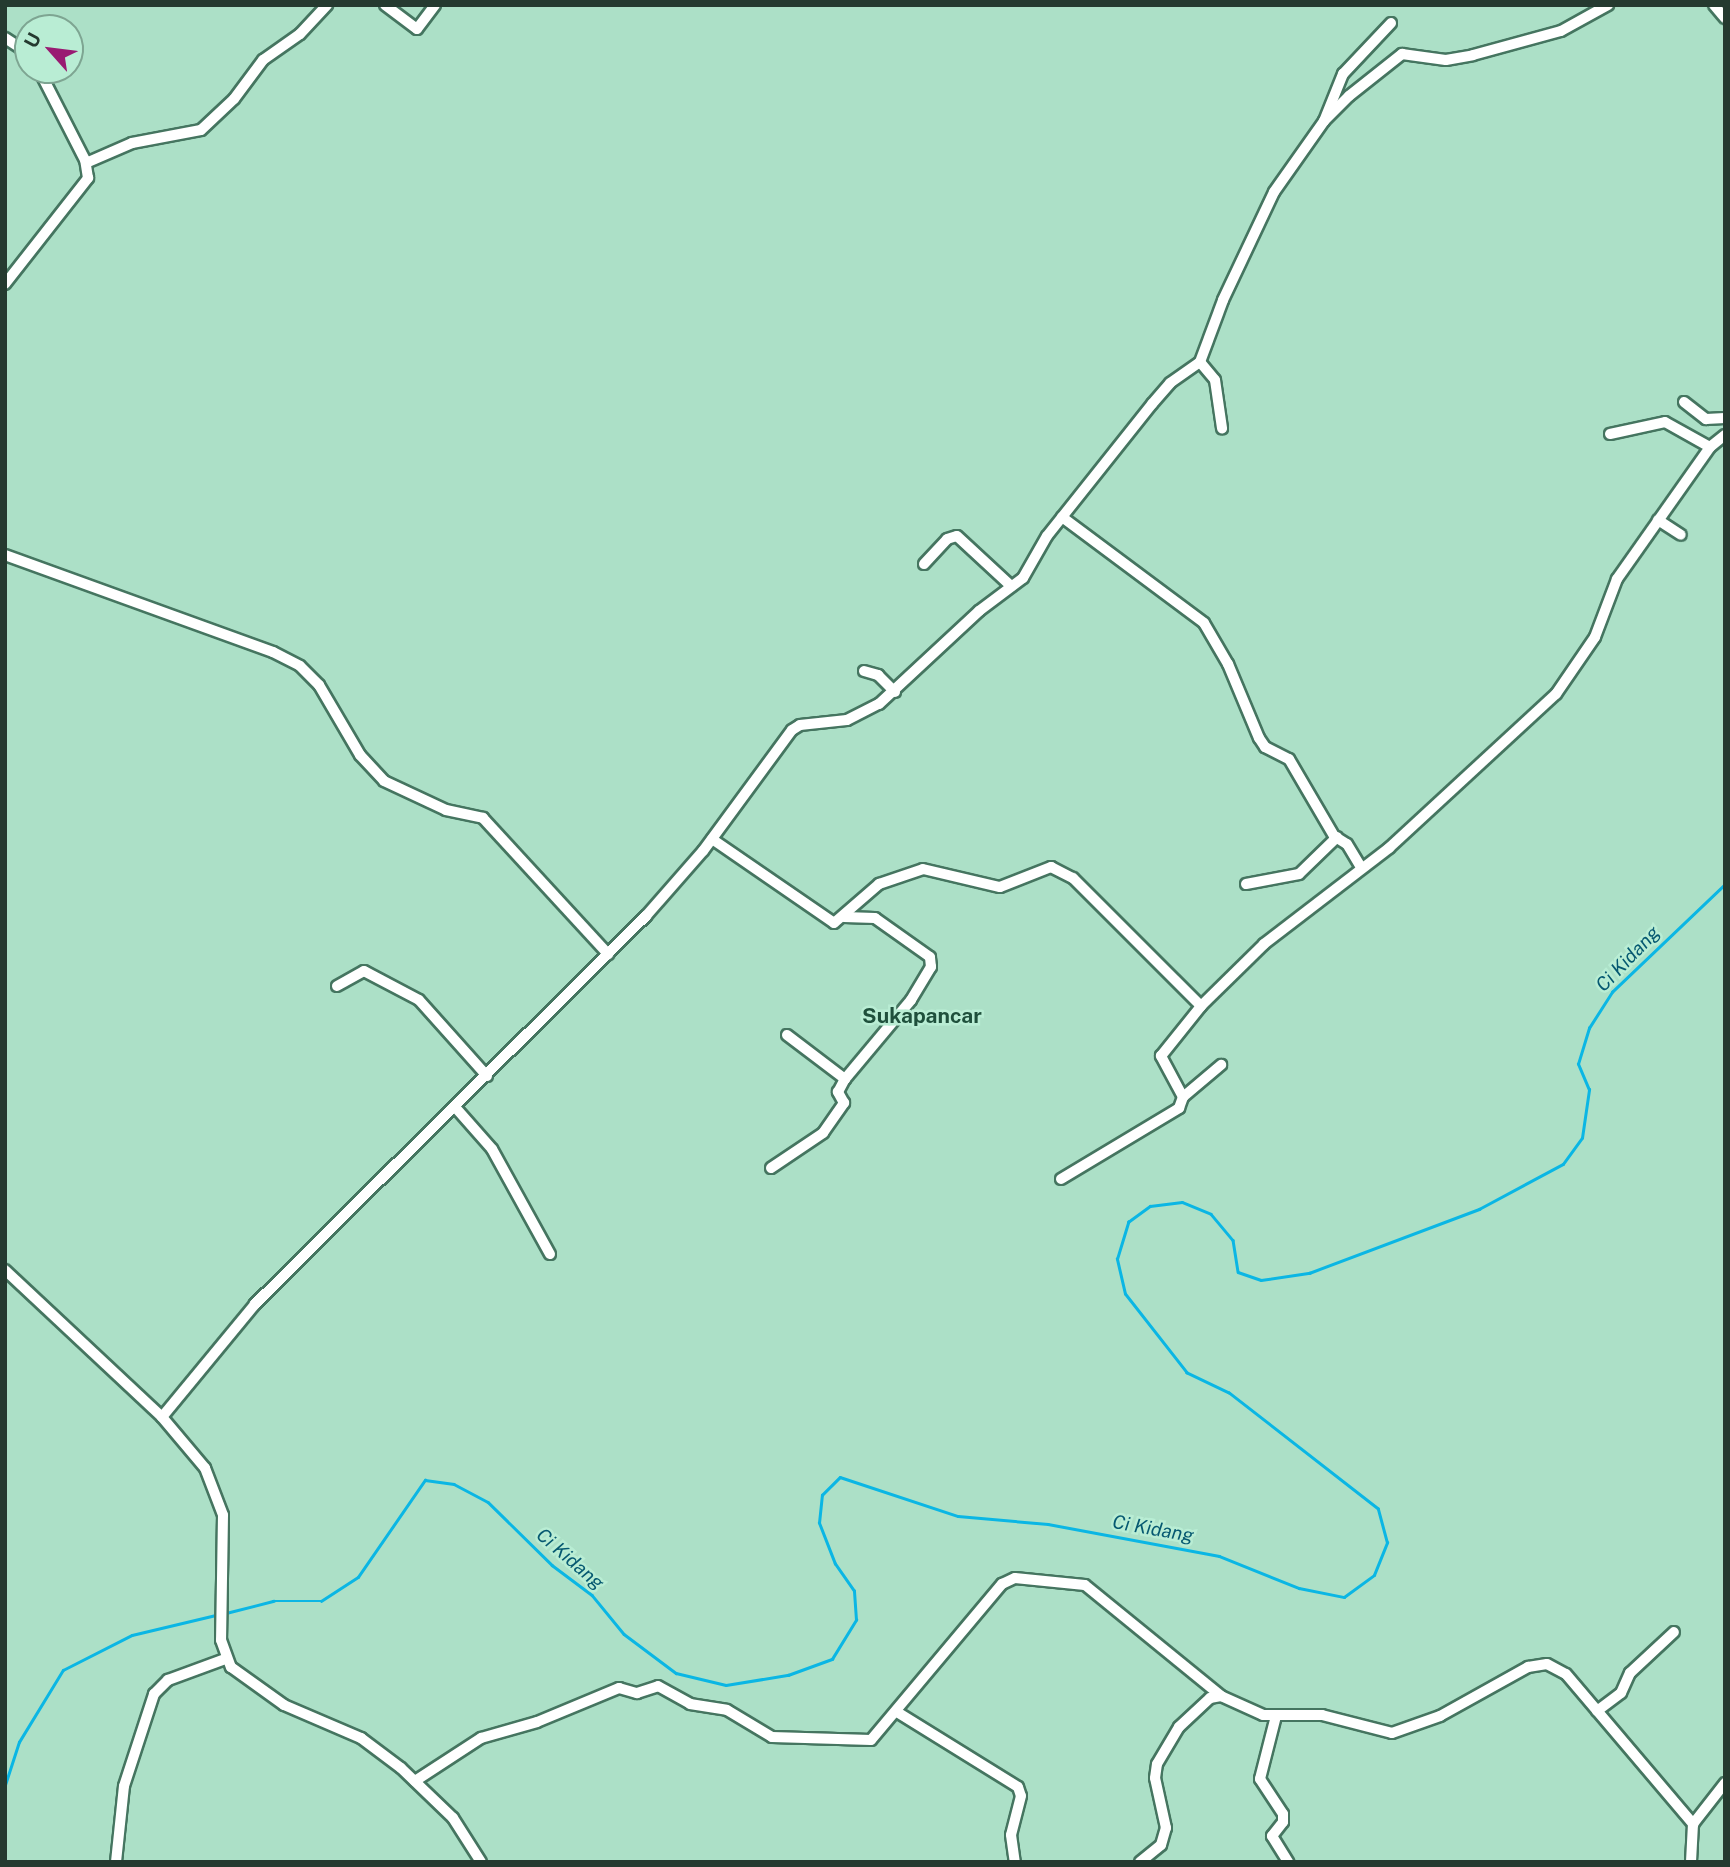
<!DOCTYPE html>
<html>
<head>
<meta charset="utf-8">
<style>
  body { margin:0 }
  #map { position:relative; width:1730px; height:1867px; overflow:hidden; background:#ace0c7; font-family:"Public Sans",sans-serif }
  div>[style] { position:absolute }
  .stream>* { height:2.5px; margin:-1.25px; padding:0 1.25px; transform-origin:1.25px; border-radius:1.25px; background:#0bb6e4 }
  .roads { filter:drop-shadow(2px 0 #457560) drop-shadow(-2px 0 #457560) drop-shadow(0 2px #457560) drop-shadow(0 -2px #457560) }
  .minor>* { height:10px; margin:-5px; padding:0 5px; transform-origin:5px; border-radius:5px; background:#fff }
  span { translate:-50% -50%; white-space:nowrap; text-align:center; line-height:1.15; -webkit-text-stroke:5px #b9edd4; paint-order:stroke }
  .water-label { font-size:19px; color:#065971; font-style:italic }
  .quarter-label { font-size:21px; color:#1f503c; font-weight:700 }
  .frame { position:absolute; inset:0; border:7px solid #253a30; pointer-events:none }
  .north { position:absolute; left:14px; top:14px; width:70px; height:70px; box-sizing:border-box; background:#b9edd4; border:2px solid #7ea592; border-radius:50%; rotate:298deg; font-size:19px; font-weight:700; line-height:28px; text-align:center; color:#253a30 }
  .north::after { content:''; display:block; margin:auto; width:24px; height:32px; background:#991b72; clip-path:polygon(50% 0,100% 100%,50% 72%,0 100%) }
</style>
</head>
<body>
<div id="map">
  <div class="stream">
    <i style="left:226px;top:1613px;width:49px;rotate:-14.3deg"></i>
    <i style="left:273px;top:1601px;width:48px"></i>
    <i style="left:321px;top:1601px;width:44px;rotate:-33deg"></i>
    <i style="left:358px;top:1577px;width:118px;rotate:-55.4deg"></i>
    <i style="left:425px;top:1480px;width:29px;rotate:8deg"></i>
    <i style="left:454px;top:1484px;width:38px;rotate:28deg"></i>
    <i style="left:488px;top:1502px;width:90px;rotate:44.5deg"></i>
    <i style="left:552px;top:1565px;width:50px;rotate:36.9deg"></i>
    <i style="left:592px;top:1595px;width:50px;rotate:50.6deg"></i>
    <i style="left:624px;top:1634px;width:65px;rotate:36.9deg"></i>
    <i style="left:676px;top:1673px;width:51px;rotate:13.5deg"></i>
    <i style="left:726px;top:1685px;width:63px;rotate:-9.2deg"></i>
    <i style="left:788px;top:1675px;width:47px;rotate:-20deg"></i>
    <i style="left:832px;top:1659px;width:46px;rotate:-58.4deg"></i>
    <i style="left:856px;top:1620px;width:29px;rotate:-94deg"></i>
    <i style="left:854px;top:1591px;width:33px;rotate:-125deg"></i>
    <i style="left:835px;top:1564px;width:44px;rotate:-111.3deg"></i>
    <i style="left:819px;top:1523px;width:28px;rotate:-84deg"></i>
    <i style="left:822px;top:1495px;width:25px;rotate:-45deg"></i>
    <i style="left:840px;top:1477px;width:124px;rotate:18.3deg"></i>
    <i style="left:958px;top:1516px;width:90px;rotate:5.1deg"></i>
    <i style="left:1048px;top:1524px;width:174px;rotate:10.6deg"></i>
    <i style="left:1219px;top:1556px;width:86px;rotate:21.8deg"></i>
    <i style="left:1299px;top:1588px;width:46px;rotate:11.3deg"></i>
    <i style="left:1344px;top:1597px;width:37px;rotate:-36deg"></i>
    <i style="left:1374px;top:1575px;width:35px;rotate:-68deg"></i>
    <i style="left:1387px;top:1543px;width:35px;rotate:-105deg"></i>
    <i style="left:1378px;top:1509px;width:189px;rotate:-142.1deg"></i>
    <i style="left:1229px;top:1393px;width:47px;rotate:-154.5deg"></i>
    <i style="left:1187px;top:1373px;width:100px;rotate:-128.1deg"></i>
    <i style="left:1125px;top:1294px;width:36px;rotate:-103deg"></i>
    <i style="left:1117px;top:1259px;width:39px;rotate:-73deg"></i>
    <i style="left:1128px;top:1222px;width:27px;rotate:-36deg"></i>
    <i style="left:1150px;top:1206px;width:32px;rotate:-7deg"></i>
    <i style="left:1182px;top:1202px;width:31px;rotate:22deg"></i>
    <i style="left:1211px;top:1214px;width:34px;rotate:50deg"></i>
    <i style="left:1233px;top:1240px;width:32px;rotate:81deg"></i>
    <i style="left:1238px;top:1272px;width:24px;rotate:19deg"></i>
    <i style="left:1261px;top:1280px;width:49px;rotate:-8.3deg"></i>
    <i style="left:1309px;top:1273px;width:182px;rotate:-20.6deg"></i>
    <i style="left:1479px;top:1209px;width:95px;rotate:-28.2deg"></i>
    <i style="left:1563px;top:1164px;width:32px;rotate:-54deg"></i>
    <i style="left:1582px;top:1138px;width:49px;rotate:-81.7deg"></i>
    <i style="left:1589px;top:1090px;width:28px;rotate:-113deg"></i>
    <i style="left:1578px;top:1064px;width:38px;rotate:-73deg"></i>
    <i style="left:1589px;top:1028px;width:43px;rotate:-57.4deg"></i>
    <i style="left:1612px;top:992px;width:156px;rotate:-43.7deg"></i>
    <i style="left:5px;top:1785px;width:45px;rotate:-72deg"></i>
    <i style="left:19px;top:1742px;width:84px;rotate:-58.6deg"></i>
    <i style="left:63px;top:1670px;width:77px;rotate:-26.9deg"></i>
    <i style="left:132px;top:1635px;width:90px;rotate:-13.4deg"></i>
  </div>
  <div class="roads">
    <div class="minor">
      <i style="left:385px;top:5px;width:40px;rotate:37deg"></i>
      <i style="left:417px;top:29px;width:30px;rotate:-53deg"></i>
      <i style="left:1714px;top:5px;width:17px;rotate:50deg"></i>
      <i style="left:5px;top:38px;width:27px;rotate:33deg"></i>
      <i style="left:1324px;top:121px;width:51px;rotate:-68deg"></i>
      <i style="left:1343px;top:74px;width:70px;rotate:-46.7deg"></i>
      <i style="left:86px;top:163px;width:50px;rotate:-23.5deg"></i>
      <i style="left:132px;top:143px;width:70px;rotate:-10.7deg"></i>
      <i style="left:201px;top:130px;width:45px;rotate:-43.2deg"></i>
      <i style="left:234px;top:99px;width:49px;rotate:-53.4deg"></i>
      <i style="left:263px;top:60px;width:45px;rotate:-35.1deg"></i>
      <i style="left:300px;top:34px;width:40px;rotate:-47deg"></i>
      <i style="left:5px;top:284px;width:135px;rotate:-51.9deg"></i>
      <i style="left:88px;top:178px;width:18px;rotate:-99deg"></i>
      <i style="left:85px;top:160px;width:101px;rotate:-117.1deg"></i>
      <i style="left:1200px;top:362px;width:23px;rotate:50deg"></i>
      <i style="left:1215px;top:380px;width:49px;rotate:81.7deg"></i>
      <i style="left:1684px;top:402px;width:28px;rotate:38deg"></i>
      <i style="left:1706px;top:419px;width:19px;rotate:-3deg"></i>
      <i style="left:1610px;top:434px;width:56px;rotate:-12.3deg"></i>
      <i style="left:1665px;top:422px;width:51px;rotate:29.1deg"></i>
      <i style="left:1710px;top:447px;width:19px;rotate:-39deg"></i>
      <i style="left:1062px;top:517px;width:177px;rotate:36.7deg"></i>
      <i style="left:1204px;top:623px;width:48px;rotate:59.7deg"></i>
      <i style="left:1228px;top:664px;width:80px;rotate:67.3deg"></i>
      <i style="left:1259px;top:738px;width:11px;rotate:56deg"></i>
      <i style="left:1265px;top:747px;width:27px;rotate:27deg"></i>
      <i style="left:1289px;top:759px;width:89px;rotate:59.7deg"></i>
      <i style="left:1334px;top:836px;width:15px;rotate:32deg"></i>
      <i style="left:1347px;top:844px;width:27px;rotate:59deg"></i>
      <i style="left:1658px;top:520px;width:27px;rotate:33deg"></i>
      <i style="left:5px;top:555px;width:285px;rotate:19.9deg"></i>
      <i style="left:273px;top:652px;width:30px;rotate:27deg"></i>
      <i style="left:300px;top:666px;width:27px;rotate:45deg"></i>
      <i style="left:319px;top:685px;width:81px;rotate:59.6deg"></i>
      <i style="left:360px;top:755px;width:35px;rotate:47deg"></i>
      <i style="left:384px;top:781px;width:68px;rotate:25.1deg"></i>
      <i style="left:446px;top:810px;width:38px;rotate:12deg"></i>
      <i style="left:483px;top:818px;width:185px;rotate:47.4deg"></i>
      <i style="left:924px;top:564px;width:34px;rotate:-47deg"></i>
      <i style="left:947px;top:539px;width:10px;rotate:-17deg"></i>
      <i style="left:957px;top:536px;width:74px;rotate:42.8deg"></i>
      <i style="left:864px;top:671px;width:15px;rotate:16deg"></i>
      <i style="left:878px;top:675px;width:24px;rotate:45deg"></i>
      <i style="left:712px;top:839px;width:148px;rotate:34.5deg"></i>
      <i style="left:834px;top:923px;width:60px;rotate:-40.9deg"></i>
      <i style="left:879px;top:884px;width:46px;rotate:-18.8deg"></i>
      <i style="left:923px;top:869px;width:79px;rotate:13.2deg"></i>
      <i style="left:1000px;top:887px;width:55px;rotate:-21.4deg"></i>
      <i style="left:1051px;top:867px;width:25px;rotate:27deg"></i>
      <i style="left:1073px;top:878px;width:181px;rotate:45deg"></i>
      <i style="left:1246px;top:884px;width:54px;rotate:-10.7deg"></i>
      <i style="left:1299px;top:874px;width:53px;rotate:-44.2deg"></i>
      <i style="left:337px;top:986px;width:31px;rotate:-29deg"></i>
      <i style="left:364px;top:971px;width:62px;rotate:27.8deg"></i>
      <i style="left:419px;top:1000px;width:102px;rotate:48.2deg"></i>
      <i style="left:787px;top:1035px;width:73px;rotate:37.2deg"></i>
      <i style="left:845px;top:1079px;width:103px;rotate:-50.1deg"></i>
      <i style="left:911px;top:1000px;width:39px;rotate:-59deg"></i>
      <i style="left:931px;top:967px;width:10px;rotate:-96deg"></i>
      <i style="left:930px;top:957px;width:67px;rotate:-144.7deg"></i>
      <i style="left:875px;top:918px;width:31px;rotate:-178deg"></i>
      <i style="left:1183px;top:1097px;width:50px;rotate:-40.1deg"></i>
      <i style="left:455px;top:1107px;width:56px;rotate:48.6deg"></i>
      <i style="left:492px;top:1149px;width:120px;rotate:61.1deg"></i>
      <i style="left:771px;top:1168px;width:63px;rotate:-33.9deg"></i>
      <i style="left:823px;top:1133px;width:37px;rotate:-55deg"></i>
      <i style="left:844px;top:1103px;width:13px;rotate:-119deg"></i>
      <i style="left:838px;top:1092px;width:15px;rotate:-62deg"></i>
      <i style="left:1061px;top:1179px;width:138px;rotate:-31deg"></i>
      <i style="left:1179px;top:1108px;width:12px;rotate:-70deg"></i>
      <i style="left:1183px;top:1097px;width:47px;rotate:-118.2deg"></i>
      <i style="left:1161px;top:1056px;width:64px;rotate:-51.3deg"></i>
      <i style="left:1201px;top:1006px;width:88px;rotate:-44.5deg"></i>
      <i style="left:1264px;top:944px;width:158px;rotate:-37.5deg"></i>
      <i style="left:1389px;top:848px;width:227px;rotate:-42.7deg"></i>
      <i style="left:1556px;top:694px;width:69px;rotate:-55.6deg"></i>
      <i style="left:1595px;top:637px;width:62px;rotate:-69.2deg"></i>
      <i style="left:1617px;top:579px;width:161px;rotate:-54.8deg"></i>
      <i style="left:5px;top:1270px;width:215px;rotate:43.1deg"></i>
      <i style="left:162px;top:1417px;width:67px;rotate:49.9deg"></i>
      <i style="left:205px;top:1468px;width:50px;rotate:69deg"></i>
      <i style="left:223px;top:1515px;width:125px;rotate:90.9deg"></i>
      <i style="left:221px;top:1640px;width:29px;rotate:70deg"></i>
      <i style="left:231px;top:1667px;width:65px;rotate:35.6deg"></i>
      <i style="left:284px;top:1705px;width:84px;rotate:23.2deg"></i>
      <i style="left:361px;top:1738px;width:50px;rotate:36.9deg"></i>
      <i style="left:401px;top:1768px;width:72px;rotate:43.9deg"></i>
      <i style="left:453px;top:1818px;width:52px;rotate:57.5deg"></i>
      <i style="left:162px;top:1417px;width:146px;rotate:-50.5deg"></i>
      <i style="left:255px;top:1304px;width:551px;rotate:-44.78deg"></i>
      <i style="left:646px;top:916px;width:86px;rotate:-48.8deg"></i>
      <i style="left:703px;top:851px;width:150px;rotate:-53.7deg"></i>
      <i style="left:792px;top:730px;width:9px;rotate:-32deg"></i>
      <i style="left:800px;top:725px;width:47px;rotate:-6.1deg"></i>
      <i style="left:847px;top:720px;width:36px;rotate:-27deg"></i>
      <i style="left:879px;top:704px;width:137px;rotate:-42.9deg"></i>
      <i style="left:979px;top:611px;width:55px;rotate:-36.9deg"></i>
      <i style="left:1023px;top:578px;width:48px;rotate:-60.3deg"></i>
      <i style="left:1047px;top:536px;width:169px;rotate:-51.5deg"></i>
      <i style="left:1152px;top:404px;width:28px;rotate:-49deg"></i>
      <i style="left:1170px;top:383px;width:37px;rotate:-35deg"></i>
      <i style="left:1200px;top:362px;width:66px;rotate:-69.6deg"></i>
      <i style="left:1223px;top:300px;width:119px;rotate:-64.7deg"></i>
      <i style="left:1274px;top:192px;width:87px;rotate:-54.8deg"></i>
      <i style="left:1324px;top:121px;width:35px;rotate:-45deg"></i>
      <i style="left:1349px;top:96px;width:68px;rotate:-38.4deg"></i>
      <i style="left:1402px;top:54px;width:44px;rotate:7.8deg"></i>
      <i style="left:1446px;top:60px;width:27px;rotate:-10deg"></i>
      <i style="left:1473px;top:55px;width:91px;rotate:-15.3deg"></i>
      <i style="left:1561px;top:31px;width:54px;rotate:-29deg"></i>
      <i style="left:1597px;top:1711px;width:30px;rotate:-37deg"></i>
      <i style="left:1621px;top:1693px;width:22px;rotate:-66deg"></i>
      <i style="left:1630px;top:1673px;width:60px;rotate:-43deg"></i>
      <i style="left:897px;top:1712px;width:142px;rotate:31.8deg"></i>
      <i style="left:1018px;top:1787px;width:9px;rotate:72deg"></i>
      <i style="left:1021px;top:1796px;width:40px;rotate:104.4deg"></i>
      <i style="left:1011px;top:1835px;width:27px;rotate:82deg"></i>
      <i style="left:1276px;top:1716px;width:65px;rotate:104.3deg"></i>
      <i style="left:1260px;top:1779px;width:42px;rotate:56.7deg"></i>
      <i style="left:1283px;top:1814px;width:8px;rotate:90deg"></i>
      <i style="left:1283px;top:1822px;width:18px;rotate:128deg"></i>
      <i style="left:1272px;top:1836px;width:31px;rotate:58deg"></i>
      <i style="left:415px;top:1781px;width:79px;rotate:-33.1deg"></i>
      <i style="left:481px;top:1738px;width:58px;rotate:-15.9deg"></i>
      <i style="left:537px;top:1722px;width:89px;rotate:-22.5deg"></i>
      <i style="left:619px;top:1688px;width:19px;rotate:16deg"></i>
      <i style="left:637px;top:1693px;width:22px;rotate:-18deg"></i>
      <i style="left:658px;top:1686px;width:37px;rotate:29deg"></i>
      <i style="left:690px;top:1704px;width:37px;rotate:9deg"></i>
      <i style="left:727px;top:1710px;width:52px;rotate:31deg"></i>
      <i style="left:772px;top:1737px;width:99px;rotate:1.7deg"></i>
      <i style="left:871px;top:1740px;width:204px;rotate:-50deg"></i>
      <i style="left:1002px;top:1584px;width:14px;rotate:-25deg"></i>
      <i style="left:1015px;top:1578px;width:70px;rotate:5.7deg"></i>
      <i style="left:1085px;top:1585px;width:176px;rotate:39.2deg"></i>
      <i style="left:116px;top:1862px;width:76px;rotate:-84deg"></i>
      <i style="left:124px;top:1786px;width:97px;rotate:-71.9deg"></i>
      <i style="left:154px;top:1694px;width:20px;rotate:-45deg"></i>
      <i style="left:168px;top:1680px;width:61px;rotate:-20.2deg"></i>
      <i style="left:1140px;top:1862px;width:27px;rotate:-39deg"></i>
      <i style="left:1161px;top:1845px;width:18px;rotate:-74deg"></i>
      <i style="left:1166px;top:1828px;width:51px;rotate:-102.4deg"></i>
      <i style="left:1155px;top:1778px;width:14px;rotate:-82deg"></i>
      <i style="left:1157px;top:1764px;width:43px;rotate:-59.3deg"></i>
      <i style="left:1179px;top:1727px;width:42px;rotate:-43.1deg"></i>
      <i style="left:1210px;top:1698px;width:11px;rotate:-10deg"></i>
      <i style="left:1221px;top:1696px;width:46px;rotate:24.3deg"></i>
      <i style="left:1263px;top:1715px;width:59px"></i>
      <i style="left:1322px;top:1715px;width:72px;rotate:14.4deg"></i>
      <i style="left:1392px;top:1733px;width:51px;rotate:-19.5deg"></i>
      <i style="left:1440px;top:1716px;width:101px;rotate:-29.1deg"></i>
      <i style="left:1528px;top:1667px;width:19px;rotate:-9deg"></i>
      <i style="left:1547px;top:1664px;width:21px;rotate:28deg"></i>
      <i style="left:1566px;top:1674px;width:197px;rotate:49.7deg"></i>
      <i style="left:1691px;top:1862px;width:38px;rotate:-87deg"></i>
      <i style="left:1693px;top:1824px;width:52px;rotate:-52deg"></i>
    </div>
  </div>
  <div class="water-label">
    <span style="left:1628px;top:959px;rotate:-46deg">Ci Kidang</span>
    <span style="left:1153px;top:1529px;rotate:10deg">Ci Kidang</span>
    <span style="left:570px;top:1559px;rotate:41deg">Ci Kidang</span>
  </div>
  <div class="quarter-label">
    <span style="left:922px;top:1016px">Sukapancar</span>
  </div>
  <div class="frame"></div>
  <div class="north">U</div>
</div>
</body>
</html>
